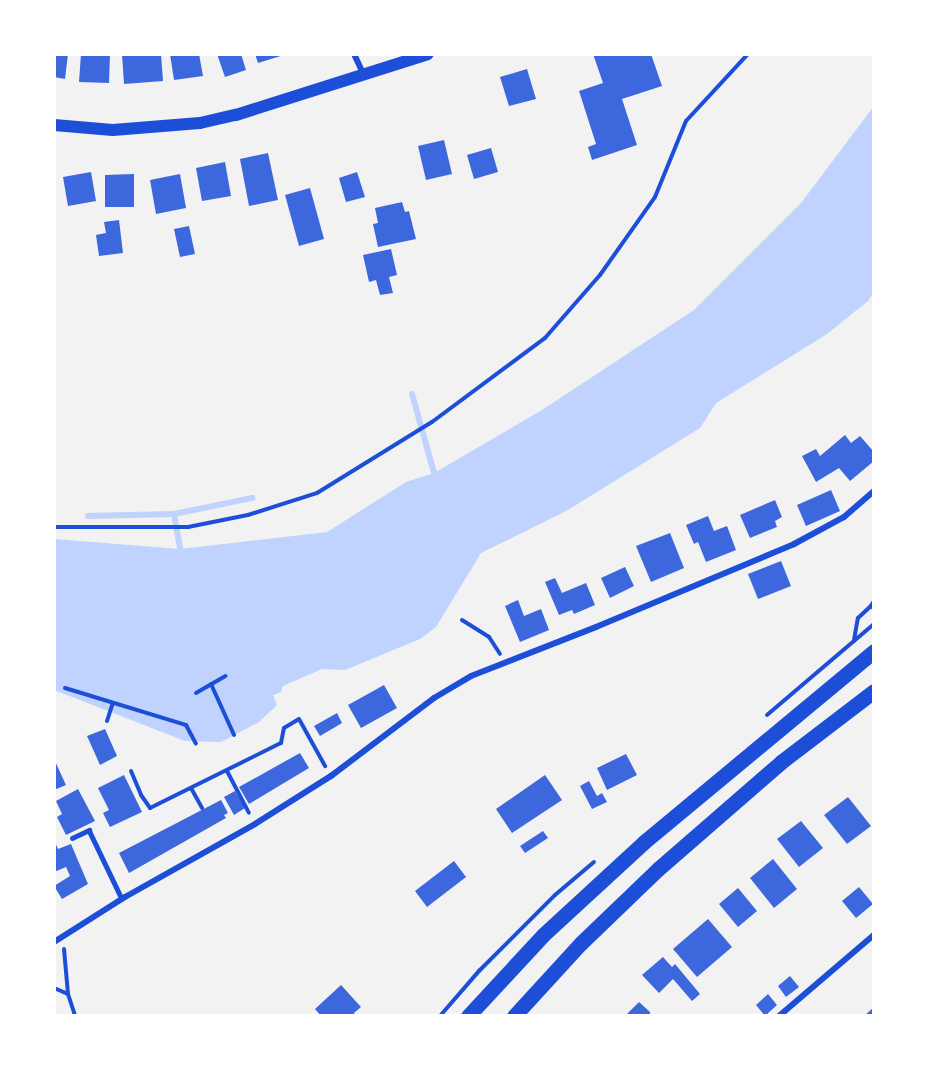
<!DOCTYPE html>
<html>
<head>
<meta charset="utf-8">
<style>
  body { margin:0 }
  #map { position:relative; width:928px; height:1070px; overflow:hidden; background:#f2f2f2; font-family:"Space Grotesk",sans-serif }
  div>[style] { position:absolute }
  .water>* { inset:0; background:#bfd3fe }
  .stream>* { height:6px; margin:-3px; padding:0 3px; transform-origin:3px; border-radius:3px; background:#bfd3fe }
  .building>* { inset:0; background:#3d67dc }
  .path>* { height:4px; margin:-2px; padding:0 2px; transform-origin:2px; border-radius:2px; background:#1d4ed8 }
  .service>* { height:4.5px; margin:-2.25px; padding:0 2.25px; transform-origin:2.25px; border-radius:2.25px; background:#1d4ed8 }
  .minor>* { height:6px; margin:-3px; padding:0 3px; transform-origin:3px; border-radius:3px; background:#1d4ed8 }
  .secondary>* { height:12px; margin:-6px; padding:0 6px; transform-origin:6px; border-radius:6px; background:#1d4ed8 }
  .primary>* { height:15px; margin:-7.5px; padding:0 7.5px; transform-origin:7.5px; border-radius:7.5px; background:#1d4ed8 }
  span { translate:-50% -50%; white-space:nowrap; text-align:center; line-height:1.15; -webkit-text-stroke:5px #fff; paint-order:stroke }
  .frame { position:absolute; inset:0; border:56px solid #fff; pointer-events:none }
</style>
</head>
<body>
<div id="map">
  <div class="water">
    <i style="clip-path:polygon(874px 106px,874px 292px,868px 301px,827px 334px,716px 403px,700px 428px,568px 510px,481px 553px,436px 627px,420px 639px,345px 670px,322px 669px,283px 686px,281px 692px,273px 695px,277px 705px,259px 722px,221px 742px,185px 741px,54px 690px,54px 539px,180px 549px,327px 532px,406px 482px,434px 473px,542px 410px,694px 310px,801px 203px)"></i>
  </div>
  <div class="stream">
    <i style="left:412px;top:394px;width:82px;rotate:74.4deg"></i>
    <i style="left:174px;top:514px;width:36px;rotate:80deg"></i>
    <i style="left:88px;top:516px;width:86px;rotate:-1.3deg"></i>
    <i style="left:174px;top:514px;width:80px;rotate:-11.6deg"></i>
  </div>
  <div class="building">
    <i style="clip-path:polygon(54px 54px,68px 54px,65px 79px,54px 77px)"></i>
    <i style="clip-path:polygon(81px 54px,110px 54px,109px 83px,79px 82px)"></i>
    <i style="clip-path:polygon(122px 54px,161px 54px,163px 81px,124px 84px)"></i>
    <i style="clip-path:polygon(170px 54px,199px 54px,203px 76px,174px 80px)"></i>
    <i style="clip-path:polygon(217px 54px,241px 54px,246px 70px,225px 77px)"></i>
    <i style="clip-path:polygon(255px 54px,284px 54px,284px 55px,258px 63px)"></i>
    <i style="clip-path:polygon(593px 54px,651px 54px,662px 86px,622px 99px,637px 145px,592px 160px,588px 147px,596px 144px,579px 91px,603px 83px)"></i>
    <i style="clip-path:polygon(527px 69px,536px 99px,509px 106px,500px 77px)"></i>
    <i style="clip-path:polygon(444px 140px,452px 174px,426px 180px,418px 146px)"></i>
    <i style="clip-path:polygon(491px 148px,498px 172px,474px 179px,467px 155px)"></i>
    <i style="clip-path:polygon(268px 153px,278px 200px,249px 206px,240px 159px)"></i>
    <i style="clip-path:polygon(225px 162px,231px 196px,202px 201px,196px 168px)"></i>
    <i style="clip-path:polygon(91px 172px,96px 201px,68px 206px,63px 177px)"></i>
    <i style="clip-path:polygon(357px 172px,365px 197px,346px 202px,339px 178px)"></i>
    <i style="clip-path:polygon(134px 174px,134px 207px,105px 207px,105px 175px)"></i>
    <i style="clip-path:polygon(180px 174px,186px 208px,156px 214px,150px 180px)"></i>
    <i style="clip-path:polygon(310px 188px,324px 239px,299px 246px,285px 195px)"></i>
    <i style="clip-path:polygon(402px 202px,405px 212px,409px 211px,416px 239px,378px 247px,373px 224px,378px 223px,375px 208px)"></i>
    <i style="clip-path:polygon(119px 220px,123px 253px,99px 256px,96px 235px,106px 233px,104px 222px)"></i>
    <i style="clip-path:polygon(189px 226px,195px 254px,180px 257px,174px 229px)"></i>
    <i style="clip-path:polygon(391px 249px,397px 275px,389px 277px,393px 293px,380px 295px,376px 280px,369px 282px,363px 255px)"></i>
    <i style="clip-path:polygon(845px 435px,851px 443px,860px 436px,874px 452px,874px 461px,850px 481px,839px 468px,816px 482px,802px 456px,816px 449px,820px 456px)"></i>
    <i style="clip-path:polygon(831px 490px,840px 511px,806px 526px,797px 505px)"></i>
    <i style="clip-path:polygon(775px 500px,782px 517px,775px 521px,777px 527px,750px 538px,740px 515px)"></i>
    <i style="clip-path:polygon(708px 516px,714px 531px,727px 526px,736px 550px,706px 562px,698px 542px,694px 544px,686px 525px)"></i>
    <i style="clip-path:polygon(670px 533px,684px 568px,651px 582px,636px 546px)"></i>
    <i style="clip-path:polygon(781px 561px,791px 586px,758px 599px,748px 574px)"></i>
    <i style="clip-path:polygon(625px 567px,634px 586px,610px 598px,601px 578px)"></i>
    <i style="clip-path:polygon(555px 578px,562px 593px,586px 583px,595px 605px,574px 614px,572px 610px,559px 615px,545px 582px)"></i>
    <i style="clip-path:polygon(518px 600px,524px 616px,541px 609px,549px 630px,520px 642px,505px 606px)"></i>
    <i style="clip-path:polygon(384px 685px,397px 708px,361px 728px,348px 705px)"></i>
    <i style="clip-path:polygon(337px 713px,342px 723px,320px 736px,314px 726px)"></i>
    <i style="clip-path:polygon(105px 729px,117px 756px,100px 765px,87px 736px)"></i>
    <i style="clip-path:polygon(300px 753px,309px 768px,249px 804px,239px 787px)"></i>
    <i style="clip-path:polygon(626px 754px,637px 775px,607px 790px,597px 768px)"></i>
    <i style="clip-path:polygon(54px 759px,66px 785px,54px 790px)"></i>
    <i style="clip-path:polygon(124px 775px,142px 812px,110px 827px,103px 813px,109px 810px,98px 788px)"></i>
    <i style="clip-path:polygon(545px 775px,562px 800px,512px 833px,496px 809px)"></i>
    <i style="clip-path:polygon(589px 781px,597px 796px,602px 793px,607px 802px,592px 809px,580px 786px)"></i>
    <i style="clip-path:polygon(78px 789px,95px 821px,66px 835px,57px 817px,62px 814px,56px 801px)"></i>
    <i style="clip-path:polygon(235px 791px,245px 808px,234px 815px,224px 797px)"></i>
    <i style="clip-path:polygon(848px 797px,871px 826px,847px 844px,824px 815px)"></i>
    <i style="clip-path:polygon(221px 800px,228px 813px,224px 815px,226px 818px,129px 873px,119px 853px)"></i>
    <i style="clip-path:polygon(801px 821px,823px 848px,799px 867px,777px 839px)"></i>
    <i style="clip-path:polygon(543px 831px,548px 838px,525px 853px,520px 846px)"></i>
    <i style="clip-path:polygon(54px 840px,58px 849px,71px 844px,88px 884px,62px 899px,54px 886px,70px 876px,66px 867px,54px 872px)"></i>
    <i style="clip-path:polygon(773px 859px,797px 889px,774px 908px,750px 878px)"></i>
    <i style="clip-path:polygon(454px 861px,466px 877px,427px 907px,415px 891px)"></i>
    <i style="clip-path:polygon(859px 887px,873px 904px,856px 918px,842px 901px)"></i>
    <i style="clip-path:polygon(738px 888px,757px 911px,738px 927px,719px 904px)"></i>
    <i style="clip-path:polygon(708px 919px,732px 947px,697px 977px,673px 949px)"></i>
    <i style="clip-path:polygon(663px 957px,672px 967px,675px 964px,700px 994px,692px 1001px,673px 979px,659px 993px,642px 975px)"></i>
    <i style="clip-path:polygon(790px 976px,799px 987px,786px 997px,778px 986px)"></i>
    <i style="clip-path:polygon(341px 985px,361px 1007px,354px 1013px,356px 1016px,321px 1016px,315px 1009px)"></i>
    <i style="clip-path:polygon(768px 994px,777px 1005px,765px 1016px,756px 1005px)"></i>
    <i style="clip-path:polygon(639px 1002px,650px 1012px,650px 1016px,625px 1016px)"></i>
    <i style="clip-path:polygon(873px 1008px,874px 1016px,864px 1016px)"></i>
  </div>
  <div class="path">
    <i style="left:54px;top:527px;width:134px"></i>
    <i style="left:188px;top:527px;width:61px;rotate:-11.3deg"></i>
    <i style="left:248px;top:515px;width:72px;rotate:-17.7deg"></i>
    <i style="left:317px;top:493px;width:135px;rotate:-31.7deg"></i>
    <i style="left:432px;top:422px;width:141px;rotate:-36.6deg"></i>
    <i style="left:545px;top:338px;width:84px;rotate:-48.9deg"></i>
    <i style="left:600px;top:275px;width:95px;rotate:-54.8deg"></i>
    <i style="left:655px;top:197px;width:82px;rotate:-67.8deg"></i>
    <i style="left:686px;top:121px;width:91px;rotate:-47.2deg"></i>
    <i style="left:874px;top:601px;width:6px;rotate:121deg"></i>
    <i style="left:871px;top:606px;width:4px;rotate:34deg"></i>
    <i style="left:462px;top:620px;width:32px;rotate:32deg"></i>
    <i style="left:489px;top:637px;width:20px;rotate:57deg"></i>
    <i style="left:854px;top:640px;width:22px;rotate:-80deg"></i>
    <i style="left:858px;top:618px;width:18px;rotate:-43deg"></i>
    <i style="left:211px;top:684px;width:56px;rotate:65.7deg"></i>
    <i style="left:65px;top:688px;width:127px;rotate:17deg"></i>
    <i style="left:186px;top:725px;width:21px;rotate:62deg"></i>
    <i style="left:196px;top:693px;width:34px;rotate:-30deg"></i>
    <i style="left:767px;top:715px;width:140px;rotate:-40.4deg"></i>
    <i style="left:107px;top:721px;width:19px;rotate:-72deg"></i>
    <i style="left:131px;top:771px;width:26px;rotate:67deg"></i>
    <i style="left:141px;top:795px;width:16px;rotate:55deg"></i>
    <i style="left:150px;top:808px;width:146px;rotate:-26.4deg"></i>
    <i style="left:281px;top:743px;width:15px;rotate:-79deg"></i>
    <i style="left:284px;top:728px;width:17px;rotate:-31deg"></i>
    <i style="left:299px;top:719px;width:54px;rotate:61deg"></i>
    <i style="left:227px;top:771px;width:47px;rotate:62.4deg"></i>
    <i style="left:191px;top:788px;width:23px;rotate:61deg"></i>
    <i style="left:64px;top:949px;width:45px;rotate:84.9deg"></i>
    <i style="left:68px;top:994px;width:23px;rotate:72deg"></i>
    <i style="left:54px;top:988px;width:15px;rotate:23deg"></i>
    <i style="left:440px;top:1016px;width:60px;rotate:-49.1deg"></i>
    <i style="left:479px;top:971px;width:107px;rotate:-45deg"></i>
    <i style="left:555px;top:895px;width:51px;rotate:-40.2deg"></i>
  </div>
  <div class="service">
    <i style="left:72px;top:838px;width:19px;rotate:-25deg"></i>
    <i style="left:89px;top:830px;width:76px;rotate:64.4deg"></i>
  </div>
  <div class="minor">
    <i style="left:354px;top:54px;width:23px;rotate:65deg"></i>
    <i style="left:54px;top:942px;width:84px;rotate:-32.4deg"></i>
    <i style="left:125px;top:897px;width:149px;rotate:-29.3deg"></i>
    <i style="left:255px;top:824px;width:90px;rotate:-32.3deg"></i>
    <i style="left:331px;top:776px;width:129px;rotate:-37.1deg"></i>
    <i style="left:434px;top:698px;width:43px;rotate:-30.7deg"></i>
    <i style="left:471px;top:676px;width:134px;rotate:-21.4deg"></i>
    <i style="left:596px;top:627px;width:215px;rotate:-22.7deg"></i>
    <i style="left:794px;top:544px;width:57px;rotate:-28.4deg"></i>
    <i style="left:844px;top:517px;width:40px;rotate:-41deg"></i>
    <i style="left:779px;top:1016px;width:125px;rotate:-40.5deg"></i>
  </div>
  <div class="secondary">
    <i style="left:54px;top:125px;width:59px;rotate:4.8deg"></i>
    <i style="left:113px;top:130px;width:87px;rotate:-4.6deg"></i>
    <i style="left:200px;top:123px;width:37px;rotate:-13deg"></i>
    <i style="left:236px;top:115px;width:201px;rotate:-17.6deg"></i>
  </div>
  <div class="primary">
    <i style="left:468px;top:1016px;width:110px;rotate:-47.2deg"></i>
    <i style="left:543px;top:935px;width:137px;rotate:-42.6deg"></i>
    <i style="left:644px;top:842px;width:299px;rotate:-39.7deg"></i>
    <i style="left:514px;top:1016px;width:99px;rotate:-47.5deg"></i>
    <i style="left:581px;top:943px;width:107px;rotate:-43.9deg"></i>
    <i style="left:658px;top:869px;width:163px;rotate:-41deg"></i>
    <i style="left:781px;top:762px;width:117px;rotate:-37.4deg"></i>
  </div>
  <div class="frame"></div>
</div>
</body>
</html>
